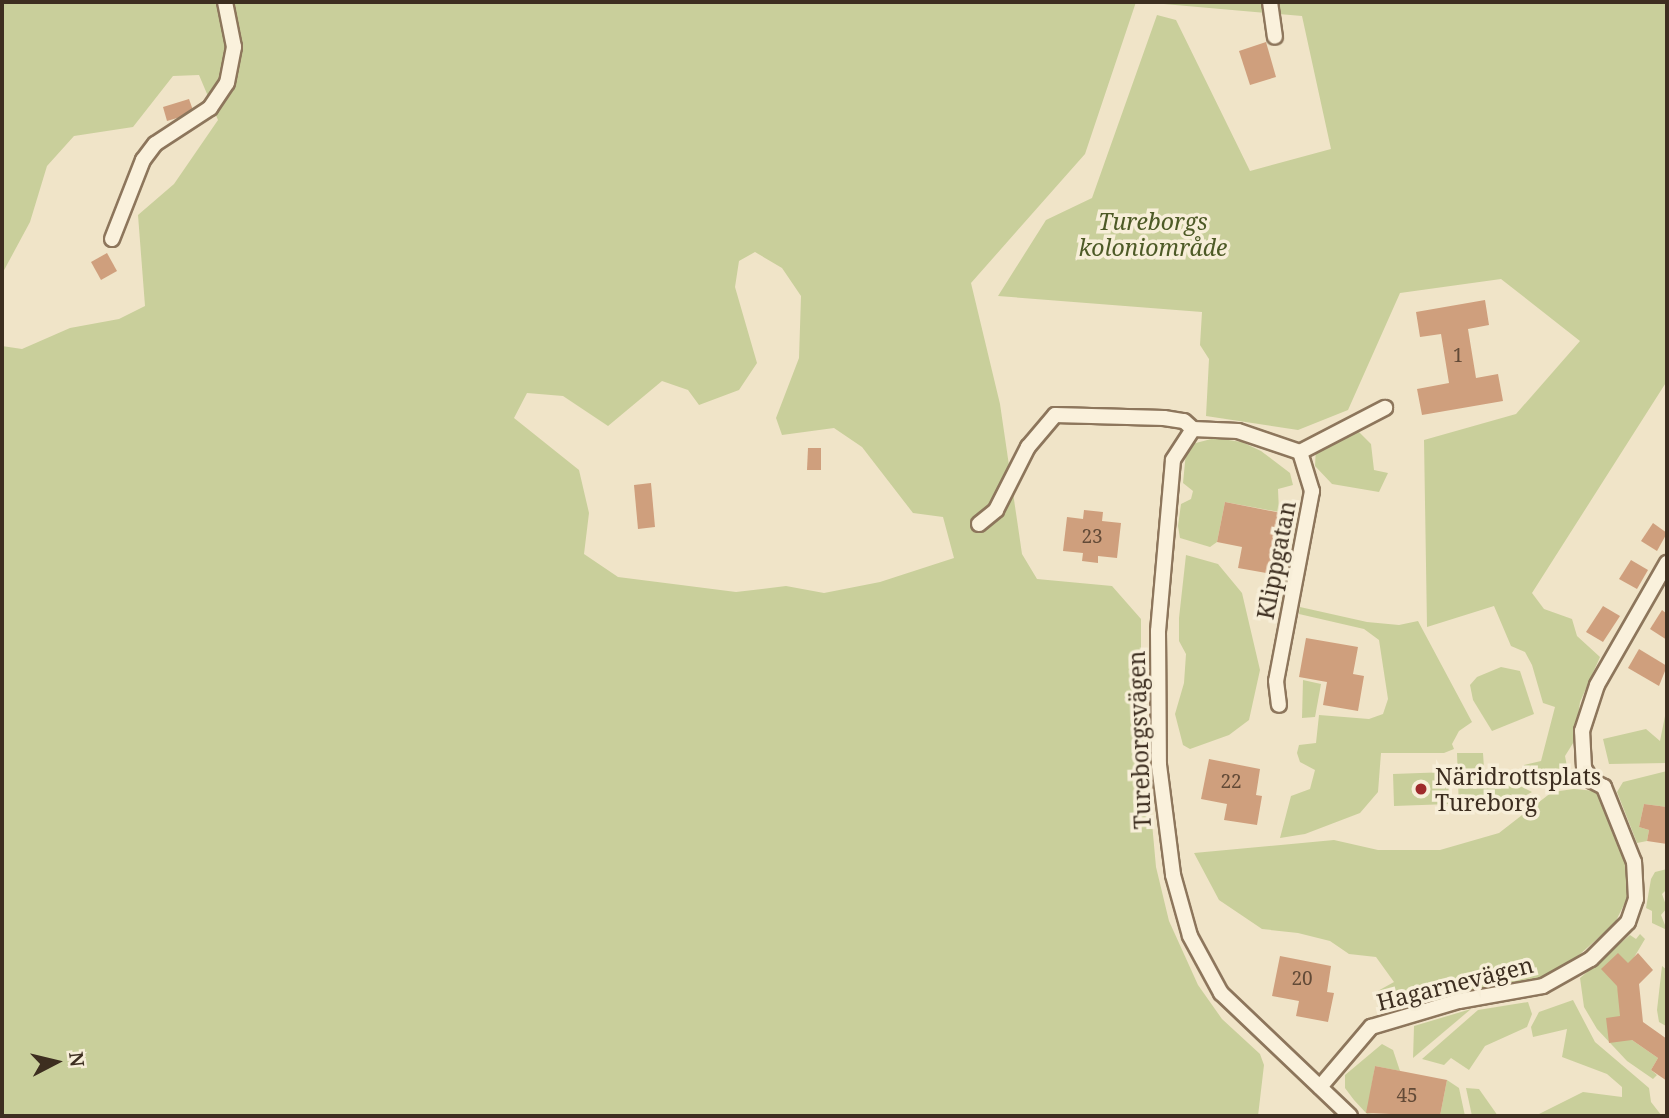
<!DOCTYPE html>
<html>
<head>
<meta charset="utf-8">
<style>
  body { margin:0 }
  #map { position:relative; width:1669px; height:1118px; overflow:hidden; background:#f0e4c8; font-family:"Noto Serif",serif }
  div>[style] { position:absolute }
  .green>* { inset:0; background:#c9cf9b }
  .building>* { inset:0; background:#cf9f7d }
  .roads { filter:drop-shadow(2px 0 #8d765c) drop-shadow(-2px 0 #8d765c) drop-shadow(0 2px #8d765c) drop-shadow(0 -2px #8d765c) }
  .street>* { height:14px; margin:-7px; padding:0 7px; transform-origin:7px; border-radius:7px; background:#faf1dc }
  .dots>* { width:19px; height:19px; translate:-50% -50%; box-sizing:border-box; border:4px solid #f7eed8; border-radius:50% }
  span { translate:-50% -50%; white-space:nowrap; text-align:center; line-height:1.15; -webkit-text-stroke:7px #f7eed8; paint-order:stroke }
  .number-label { font-size:19px; color:#624a37 }
  .number-label span { -webkit-text-stroke-width:0 }
  .park-label { font-size:23px; color:#4d5a26; font-style:italic }
  .street-label { font-size:23px; color:#3d2e20 }
  .poi-label { font-size:23px; color:#3d2e20 }
  .left { translate:0 -50%; text-align:left }
  .frame { position:absolute; inset:0; border:4px solid #3d2e20; pointer-events:none }
  .north { position:absolute; left:21px; top:1027px; width:70px; height:70px; -webkit-text-stroke:5px #f7eed8; paint-order:stroke; rotate:83deg; font-size:19px; font-weight:700; line-height:28px; text-align:center; color:#3d2e20 }
  .north::after { content:''; display:block; margin:auto; width:24px; height:32px; background:#3d2e20; clip-path:polygon(50% 0,100% 100%,50% 72%,0 100%) }
</style>
</head>
<body>
<div id="map">
  <div class="green">
    <i style="clip-path:polygon(evenodd,2px 2px,1136px 2px,1085px 154px,971px 283px,1000px 404px,1022px 554px,1037px 579px,1112px 586px,1141px 619px,1141px 702px,1156px 867px,1169px 921px,1198px 985px,1222px 1019px,1260px 1054px,1264px 1065px,1258px 1116px,2px 1116px,2px 346px,22px 349px,70px 328px,119px 319px,145px 306px,138px 215px,174px 184px,218px 120px,199px 75px,173px 76px,133px 127px,74px 136px,47px 166px,30px 222px,2px 274px,2px 2px,755px 252px,782px 268px,801px 296px,799px 358px,776px 418px,782px 435px,834px 428px,862px 447px,913px 513px,943px 517px,954px 558px,880px 582px,824px 593px,786px 586px,736px 592px,618px 577px,584px 554px,589px 513px,579px 470px,514px 418px,527px 393px,563px 396px,608px 426px,662px 381px,688px 390px,699px 405px,739px 390px,757px 363px,735px 287px,739px 261px,755px 252px)"></i>
    <i style="clip-path:polygon(1141px 2px,1667px 2px,1667px 381px,1532px 593px,1544px 609px,1572px 619px,1577px 636px,1600px 657px,1580px 702px,1575px 740px,1565px 756px,1569px 777px,1553px 781px,1521px 772px,1524px 765px,1541px 761px,1555px 707px,1543px 703px,1532px 665px,1525px 652px,1511px 646px,1494px 606px,1427px 627px,1424px 440px,1516px 414px,1580px 341px,1501px 279px,1400px 293px,1348px 410px,1298px 430px,1206px 416px,1209px 359px,1200px 345px,1202px 312px,998px 296px,1046px 220px,1092px 198px,1157px 15px,1176px 20px,1250px 171px,1331px 149px,1302px 16px)"></i>
    <i style="clip-path:polygon(1358px 431px,1371px 444px,1374px 470px,1388px 473px,1379px 492px,1332px 484px,1315px 466px,1316px 447px)"></i>
    <i style="clip-path:polygon(1215px 438px,1242px 442px,1261px 451px,1290px 473px,1293px 485px,1278px 489px,1279px 512px,1225px 502px,1217px 542px,1210px 547px,1180px 538px,1178px 526px,1181px 504px,1191px 499px,1193px 491px,1183px 483px,1186px 452px,1192px 444px)"></i>
    <i style="clip-path:polygon(1186px 555px,1218px 564px,1242px 593px,1260px 670px,1249px 720px,1229px 735px,1190px 749px,1183px 745px,1175px 714px,1184px 683px,1186px 654px,1179px 641px,1179px 618px)"></i>
    <i style="clip-path:polygon(1300px 607px,1367px 622px,1399px 625px,1418px 621px,1472px 722px,1459px 731px,1452px 744px,1454px 749px,1444px 753px,1381px 753px,1378px 792px,1360px 813px,1305px 834px,1280px 838px,1291px 796px,1310px 789px,1315px 770px,1300px 762px,1297px 753px,1299px 745px,1316px 743px,1319px 715px,1369px 719px,1383px 714px,1388px 699px,1379px 640px,1364px 629px,1299px 614px)"></i>
    <i style="clip-path:polygon(1501px 667px,1520px 671px,1534px 714px,1492px 731px,1473px 700px,1470px 685px,1477px 677px)"></i>
    <i style="clip-path:polygon(1303px 680px,1321px 684px,1315px 717px,1302px 718px)"></i>
    <i style="clip-path:polygon(1667px 706px,1667px 763px,1609px 764px,1603px 739px,1646px 729px,1660px 741px)"></i>
    <i style="clip-path:polygon(1457px 753px,1483px 753px,1485px 783px,1504px 778px,1532px 792px,1488px 815px,1486px 807px,1459px 809px)"></i>
    <i style="clip-path:polygon(1667px 771px,1667px 807px,1644px 804px,1639px 827px,1649px 830px,1647px 841px,1637px 843px,1617px 792px,1623px 782px)"></i>
    <i style="clip-path:polygon(1448px 772px,1449px 804px,1394px 806px,1393px 774px)"></i>
    <i style="clip-path:polygon(1574px 789px,1596px 791px,1628px 859px,1630px 892px,1615px 923px,1569px 964px,1537px 982px,1471px 992px,1468px 980px,1422px 989px,1378px 1009px,1376px 992px,1394px 982px,1376px 957px,1349px 954px,1330px 941px,1298px 933px,1262px 929px,1219px 900px,1194px 853px,1334px 840px,1378px 850px,1440px 850px,1499px 833px,1552px 792px)"></i>
    <i style="clip-path:polygon(1667px 869px,1667px 889px,1662px 894px,1667px 908px,1661px 915px,1667px 930px,1652px 923px,1652px 911px,1646px 908px,1651px 879px,1655px 872px)"></i>
    <i style="clip-path:polygon(1640px 934px,1645px 939px,1617px 986px,1632px 1040px,1658px 1058px,1651px 1070px,1657px 1075px,1653px 1079px,1627px 1061px,1597px 1029px,1584px 1007px,1580px 978px,1630px 935px,1636px 939px)"></i>
    <i style="clip-path:polygon(1662px 966px,1667px 970px,1666px 1026px,1659px 1022px,1657px 1010px)"></i>
    <i style="clip-path:polygon(1573px 1000px,1595px 1042px,1649px 1088px,1651px 1102px,1662px 1116px,1535px 1116px,1583px 1092px,1622px 1097px,1622px 1087px,1607px 1074px,1562px 1057px,1567px 1029px,1533px 1037px,1531px 1027px,1539px 1012px)"></i>
    <i style="clip-path:polygon(1528px 1002px,1532px 1014px,1527px 1027px,1485px 1046px,1469px 1070px,1451px 1058px,1444px 1065px,1422px 1059px,1478px 1010px)"></i>
    <i style="clip-path:polygon(1471px 1009px,1413px 1058px,1414px 1026px)"></i>
    <i style="clip-path:polygon(1382px 1044px,1393px 1050px,1400px 1071px,1375px 1066px,1367px 1113px,1385px 1116px,1370px 1116px,1366px 1113px,1354px 1100px,1345px 1088px,1345px 1075px)"></i>
    <i style="clip-path:polygon(1447px 1080px,1459px 1088px,1465px 1116px,1440px 1116px)"></i>
    <i style="clip-path:polygon(1466px 1088px,1479px 1089px,1498px 1116px,1472px 1116px)"></i>
  </div>
  <div class="building">
    <i style="clip-path:polygon(1266px 42px,1276px 77px,1250px 85px,1239px 51px)"></i>
    <i style="clip-path:polygon(189px 99px,194px 113px,167px 121px,163px 107px)"></i>
    <i style="clip-path:polygon(107px 253px,117px 271px,101px 280px,91px 262px)"></i>
    <i style="clip-path:polygon(1485px 300px,1489px 325px,1468px 329px,1476px 378px,1498px 374px,1503px 401px,1422px 415px,1417px 389px,1449px 383px,1441px 334px,1420px 337px,1416px 312px)"></i>
    <i style="clip-path:polygon(808px 448px,821px 448px,821px 470px,807px 470px)"></i>
    <i style="clip-path:polygon(651px 483px,655px 527px,638px 529px,634px 485px)"></i>
    <i style="clip-path:polygon(1225px 502px,1281px 513px,1275px 542px,1283px 544px,1277px 575px,1238px 568px,1242px 547px,1217px 542px)"></i>
    <i style="clip-path:polygon(1084px 510px,1103px 512px,1102px 521px,1121px 523px,1117px 558px,1098px 556px,1098px 563px,1082px 561px,1083px 553px,1063px 551px,1067px 517px,1083px 519px)"></i>
    <i style="clip-path:polygon(1653px 523px,1667px 533px,1657px 551px,1641px 541px)"></i>
    <i style="clip-path:polygon(1631px 560px,1648px 570px,1637px 589px,1619px 579px)"></i>
    <i style="clip-path:polygon(1603px 606px,1620px 616px,1603px 642px,1586px 632px)"></i>
    <i style="clip-path:polygon(1662px 610px,1667px 614px,1667px 640px,1650px 629px)"></i>
    <i style="clip-path:polygon(1306px 638px,1358px 647px,1353px 674px,1364px 676px,1358px 711px,1323px 705px,1327px 682px,1299px 677px)"></i>
    <i style="clip-path:polygon(1639px 649px,1667px 666px,1659px 686px,1628px 668px)"></i>
    <i style="clip-path:polygon(1209px 759px,1260px 769px,1256px 795px,1262px 796px,1257px 825px,1224px 820px,1227px 804px,1201px 799px)"></i>
    <i style="clip-path:polygon(1644px 804px,1667px 807px,1667px 844px,1647px 841px,1649px 830px,1639px 827px)"></i>
    <i style="clip-path:polygon(1618px 953px,1628px 963px,1638px 953px,1653px 970px,1639px 984px,1643px 1022px,1667px 1039px,1667px 1081px,1651px 1070px,1658px 1058px,1632px 1040px,1609px 1043px,1606px 1018px,1620px 1016px,1617px 986px,1601px 969px)"></i>
    <i style="clip-path:polygon(1280px 956px,1331px 966px,1327px 992px,1334px 993px,1328px 1022px,1296px 1016px,1299px 1001px,1272px 996px)"></i>
    <i style="clip-path:polygon(1375px 1066px,1447px 1080px,1440px 1116px,1366px 1113px)"></i>
  </div>
  <div class="roads">
    <div class="street">
      <i style="left:1270px;top:2px;width:35px;rotate:82deg"></i>
      <i style="left:112px;top:239px;width:85px;rotate:-68.6deg"></i>
      <i style="left:143px;top:160px;width:20px;rotate:-53deg"></i>
      <i style="left:155px;top:144px;width:66px;rotate:-33.2deg"></i>
      <i style="left:210px;top:108px;width:30px;rotate:-56deg"></i>
      <i style="left:227px;top:83px;width:37px;rotate:-79deg"></i>
      <i style="left:234px;top:47px;width:46px;rotate:-101.3deg"></i>
      <i style="left:1193px;top:429px;width:37px;rotate:123deg"></i>
      <i style="left:1173px;top:460px;width:172px;rotate:95deg"></i>
      <i style="left:1158px;top:631px;width:134px;rotate:89.6deg"></i>
      <i style="left:1159px;top:765px;width:111px;rotate:82.7deg"></i>
      <i style="left:1173px;top:875px;width:63px;rotate:74.4deg"></i>
      <i style="left:1190px;top:936px;width:65px;rotate:61.5deg"></i>
      <i style="left:1221px;top:993px;width:178px;rotate:43.6deg"></i>
      <i style="left:1193px;top:429px;width:45px;rotate:2.5deg"></i>
      <i style="left:1238px;top:431px;width:65px;rotate:18.7deg"></i>
      <i style="left:1300px;top:452px;width:41px;rotate:72.9deg"></i>
      <i style="left:1312px;top:491px;width:193px;rotate:100.7deg"></i>
      <i style="left:1276px;top:681px;width:24px;rotate:83deg"></i>
      <i style="left:1300px;top:452px;width:96px;rotate:-27.4deg"></i>
      <i style="left:979px;top:524px;width:22px;rotate:-39deg"></i>
      <i style="left:996px;top:510px;width:71px;rotate:-63.1deg"></i>
      <i style="left:1028px;top:447px;width:42px;rotate:-49.8deg"></i>
      <i style="left:1055px;top:415px;width:109px;rotate:1.6deg"></i>
      <i style="left:1164px;top:418px;width:20px;rotate:9deg"></i>
      <i style="left:1184px;top:421px;width:12px;rotate:42deg"></i>
      <i style="left:1320px;top:1087px;width:79px;rotate:-49.6deg"></i>
      <i style="left:1371px;top:1027px;width:92px;rotate:-16.5deg"></i>
      <i style="left:1459px;top:1001px;width:85px;rotate:-10.1deg"></i>
      <i style="left:1543px;top:986px;width:55px;rotate:-29.4deg"></i>
      <i style="left:1591px;top:959px;width:52px;rotate:-45deg"></i>
      <i style="left:1628px;top:922px;width:24px;rotate:-71deg"></i>
      <i style="left:1636px;top:899px;width:37px;rotate:-93deg"></i>
      <i style="left:1634px;top:862px;width:81px;rotate:-111.8deg"></i>
      <i style="left:1604px;top:787px;width:13px;rotate:-153deg"></i>
      <i style="left:1592px;top:781px;width:15px;rotate:-122deg"></i>
      <i style="left:1584px;top:768px;width:37px;rotate:-93deg"></i>
      <i style="left:1582px;top:731px;width:48px;rotate:-71.9deg"></i>
      <i style="left:1597px;top:685px;width:141px;rotate:-60.2deg"></i>
    </div>
  </div>
  <div class="dots">
    <i style="left:1421px;top:789px;background:#9e2a2b"></i>
  </div>
  <div class="number-label">
    <span style="left:1458px;top:356px">1</span>
    <span style="left:1092px;top:537px">23</span>
    <span style="left:1231px;top:782px">22</span>
    <span style="left:1302px;top:979px">20</span>
    <span style="left:1407px;top:1096px">45</span>
  </div>
  <div class="park-label">
    <span style="left:1153px;top:234px">Tureborgs<br>koloniområde</span>
  </div>
  <div class="street-label">
    <span style="left:1276px;top:560px;rotate:-79deg">Klippgatan</span>
    <span style="left:1139px;top:740px;rotate:-92deg">Tureborgsvägen</span>
    <span style="left:1455px;top:983px;rotate:-14deg">Hagarnevägen</span>
  </div>
  <div class="poi-label">
    <span class="left" style="left:1435px;top:789px">Näridrottsplats<br>Tureborg</span>
  </div>
  <div class="frame"></div>
  <div class="north">N</div>
</div>
</body>
</html>
